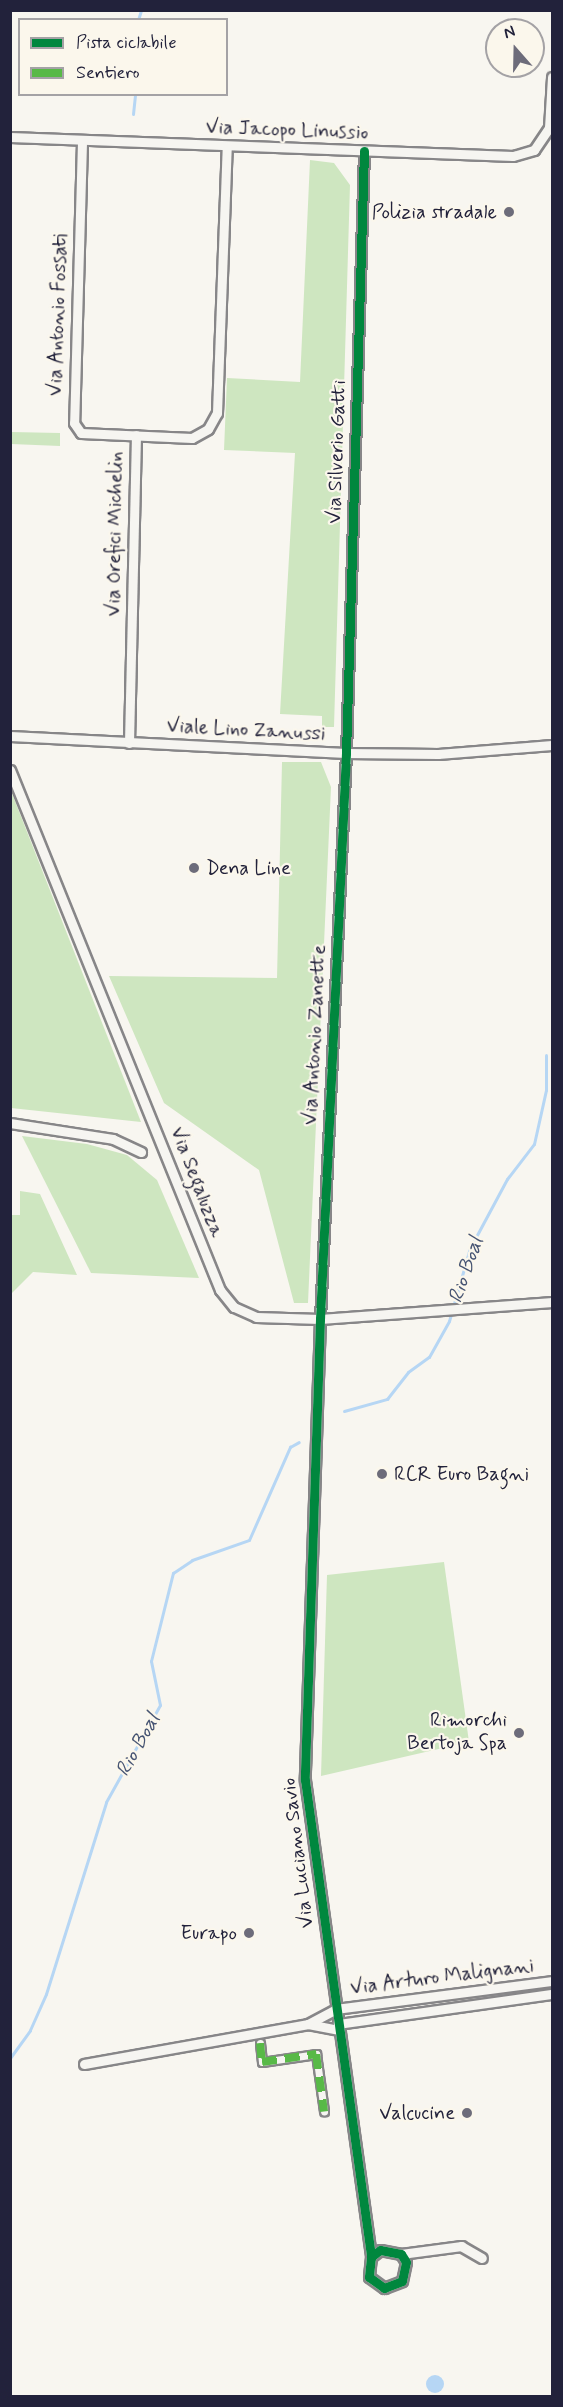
<!DOCTYPE html>
<html>
<head>
<meta charset="utf-8">
<style>
  body { margin:0 }
  #map { position:relative; width:563px; height:2407px; overflow:hidden; background:#f8f6f0; font-family:Mynerve,sans-serif }
  div>[style] { position:absolute }
  .green>* { inset:0; background:#cee6c0 }
  .water>* { inset:0; background:#b6d6f4 }
  .round { border-radius:50% }
  .stream>* { height:3px; margin:-1.5px; padding:0 1.5px; transform-origin:1.5px; border-radius:1.5px; background:#b6d6f4 }
  .roads { filter:drop-shadow(2px 0 #878688) drop-shadow(-2px 0 #878688) drop-shadow(0 2px #878688) drop-shadow(0 -2px #878688) }
  .pedestrian>* { height:7px; margin:-3.5px; padding:0 3.5px; transform-origin:3.5px; border-radius:3.5px; background:#f6f5f1 }
  .minor>* { height:9px; margin:-4.5px; padding:0 4.5px; transform-origin:4.5px; border-radius:4.5px; background:#f6f5f1 }
  .quiet>* { height:8px; margin-top:-4px; transform-origin:0; background:repeating-linear-gradient(90deg,#58b947 0 15px,transparent 0 23px) }
  .cycleway>* { height:9px; margin:-4.5px; padding:0 4.5px; transform-origin:4.5px; border-radius:4.5px; background:#00873e }
  .dots>* { width:16px; height:16px; translate:-50% -50%; box-sizing:border-box; border:3px solid #fbf7ec; border-radius:50% }
  span { translate:-50% -50%; white-space:nowrap; text-align:center; line-height:1.15; -webkit-text-stroke:4.5px #fbf7ec; paint-order:stroke }
  .street-label { font-size:20px; color:#22223b }
  .poi-label { font-size:20px; color:#22223b }
  .right { translate:-100% -50%; text-align:right }
  .left { translate:0 -50%; text-align:left }
  .water-label { font-size:21px; color:#465473; font-style:italic }
  .frame { position:absolute; inset:0; border:12px solid #22223b; pointer-events:none }
  .legend { position:absolute; left:18px; top:18px; width:210px; height:78px; box-sizing:border-box; background:#fbf7ec; border:2px solid #a4a2a5; margin:0; padding:8px 10px; list-style:none; font-size:18px; color:#22223b }
  .legend li { display:flex; align-items:center; gap:12px; height:30px }
  .legend b { width:30px; border:2px solid #a4a2a5 }
  .north { position:absolute; left:485px; top:18px; width:60px; height:60px; box-sizing:border-box; background:#fbf7ec; border:2px solid #a4a2a5; border-radius:50%; rotate:340deg; font-size:16px; font-weight:700; line-height:24px; text-align:center; color:#22223b }
  .north::after { content:''; display:block; margin:auto; width:21px; height:27px; background:#6d6c7a; clip-path:polygon(50% 0,100% 100%,50% 72%,0 100%) }
</style>
</head>
<body>
<div id="map">
  <div class="green">
    <i style="clip-path:polygon(310px 160px,334px 163px,350px 185px,334px 727px,322px 727px,322px 716px,280px 714px,295px 453px,224px 450px,227px 378px,300px 382px)"></i>
    <i style="clip-path:polygon(11px 432px,60px 433px,60px 446px,11px 444px)"></i>
    <i style="clip-path:polygon(282px 762px,321px 762px,331px 787px,308px 1303px,294px 1303px,259px 1170px,164px 1103px,109px 976px,277px 978px)"></i>
    <i style="clip-path:polygon(10px 791px,11px 791px,141px 1122px,11px 1108px)"></i>
    <i style="clip-path:polygon(22px 1136px,87px 1144px,127px 1155px,157px 1180px,199px 1278px,91px 1273px)"></i>
    <i style="clip-path:polygon(20px 1191px,40px 1194px,77px 1275px,33px 1272px,11px 1294px,11px 1215px,20px 1215px)"></i>
    <i style="clip-path:polygon(444px 1562px,469px 1742px,321px 1776px,327px 1575px)"></i>
  </div>
  <div class="water">
    <i class="round" style="left:426px;top:2375px;width:18px;height:18px"></i>
  </div>
  <div class="stream">
    <i style="left:138px;top:20px;width:10px;rotate:-73deg"></i>
    <i style="left:133px;top:114px;width:20px;rotate:-84deg"></i>
    <i style="left:344px;top:1411px;width:45px;rotate:-15.6deg"></i>
    <i style="left:387px;top:1399px;width:34px;rotate:-52deg"></i>
    <i style="left:408px;top:1372px;width:26px;rotate:-36deg"></i>
    <i style="left:429px;top:1357px;width:41px;rotate:-60.9deg"></i>
    <i style="left:449px;top:1321px;width:76px;rotate:-74deg"></i>
    <i style="left:470px;top:1248px;width:78px;rotate:-61.8deg"></i>
    <i style="left:507px;top:1179px;width:44px;rotate:-52.4deg"></i>
    <i style="left:534px;top:1144px;width:55px;rotate:-77.5deg"></i>
    <i style="left:546px;top:1090px;width:35px;rotate:-90deg"></i>
    <i style="left:10px;top:2058px;width:34px;rotate:-54deg"></i>
    <i style="left:30px;top:2030px;width:39px;rotate:-66deg"></i>
    <i style="left:46px;top:1994px;width:201px;rotate:-72.6deg"></i>
    <i style="left:106px;top:1802px;width:111px;rotate:-60.9deg"></i>
    <i style="left:160px;top:1705px;width:45px;rotate:-101.6deg"></i>
    <i style="left:151px;top:1661px;width:91px;rotate:-76deg"></i>
    <i style="left:173px;top:1573px;width:23px;rotate:-34deg"></i>
    <i style="left:192px;top:1560px;width:60px;rotate:-19.3deg"></i>
    <i style="left:249px;top:1540px;width:102px;rotate:-66.2deg"></i>
    <i style="left:290px;top:1447px;width:10px;rotate:-29deg"></i>
  </div>
  <div class="roads">
    <div class="pedestrian">
      <i style="left:260px;top:2043px;width:19px;rotate:84deg"></i>
      <i style="left:262px;top:2062px;width:55px;rotate:-8.4deg"></i>
      <i style="left:316px;top:2054px;width:58px;rotate:82deg"></i>
    </div>
    <div class="minor">
      <i style="left:549px;top:128px;width:51px;rotate:-86.6deg"></i>
      <i style="left:10px;top:137px;width:503px;rotate:2.16deg"></i>
      <i style="left:513px;top:156px;width:22px;rotate:-16deg"></i>
      <i style="left:534px;top:150px;width:27px;rotate:-56deg"></i>
      <i style="left:82px;top:142px;width:281px;rotate:91.6deg"></i>
      <i style="left:74px;top:423px;width:12px;rotate:55deg"></i>
      <i style="left:81px;top:433px;width:111px;rotate:2.6deg"></i>
      <i style="left:192px;top:438px;width:18px;rotate:-29deg"></i>
      <i style="left:208px;top:429px;width:18px;rotate:-61deg"></i>
      <i style="left:217px;top:413px;width:267px;rotate:-87.9deg"></i>
      <i style="left:364px;top:151px;width:602px;rotate:91.71deg"></i>
      <i style="left:346px;top:753px;width:567px;rotate:92.63deg"></i>
      <i style="left:320px;top:1319px;width:461px;rotate:91.9deg"></i>
      <i style="left:305px;top:1780px;width:482px;rotate:82.1deg"></i>
      <i style="left:371px;top:2257px;width:20px;rotate:96deg"></i>
      <i style="left:369px;top:2277px;width:19px;rotate:36deg"></i>
      <i style="left:384px;top:2288px;width:19px;rotate:-21deg"></i>
      <i style="left:402px;top:2281px;width:19px;rotate:-78deg"></i>
      <i style="left:406px;top:2262px;width:9px;rotate:-122deg"></i>
      <i style="left:401px;top:2254px;width:21px;rotate:-169deg"></i>
      <i style="left:380px;top:2250px;width:11px;rotate:142deg"></i>
      <i style="left:10px;top:736px;width:336px;rotate:2.9deg"></i>
      <i style="left:346px;top:753px;width:92px;rotate:0.6deg"></i>
      <i style="left:438px;top:754px;width:114px;rotate:-4.5deg"></i>
      <i style="left:129px;top:743px;width:308px;rotate:-88.7deg"></i>
      <i style="left:10px;top:770px;width:561px;rotate:68.01deg"></i>
      <i style="left:220px;top:1290px;width:22px;rotate:51deg"></i>
      <i style="left:234px;top:1307px;width:24px;rotate:24deg"></i>
      <i style="left:256px;top:1317px;width:64px;rotate:1.8deg"></i>
      <i style="left:320px;top:1319px;width:233px;rotate:-4.2deg"></i>
      <i style="left:10px;top:1123px;width:104px;rotate:8.8deg"></i>
      <i style="left:113px;top:1139px;width:31px;rotate:25deg"></i>
      <i style="left:308px;top:2024px;width:32px;rotate:11deg"></i>
      <i style="left:338px;top:2024px;width:216px;rotate:-8deg"></i>
      <i style="left:84px;top:2064px;width:228px;rotate:-10.1deg"></i>
      <i style="left:308px;top:2024px;width:32px;rotate:-28deg"></i>
      <i style="left:336px;top:2009px;width:218px;rotate:-7.4deg"></i>
      <i style="left:401px;top:2254px;width:61px;rotate:-7.6deg"></i>
      <i style="left:461px;top:2246px;width:24px;rotate:30deg"></i>
    </div>
  </div>
  <div class="quiet">
    <i style="left:260px;top:2043px;width:19px;rotate:84deg"></i>
    <i style="left:262px;top:2062px;width:55px;rotate:-8.4deg"></i>
    <i style="left:316px;top:2054px;width:58px;rotate:82deg"></i>
  </div>
  <div class="cycleway">
    <i style="left:364px;top:151px;width:602px;rotate:91.71deg"></i>
    <i style="left:346px;top:753px;width:567px;rotate:92.63deg"></i>
    <i style="left:320px;top:1319px;width:461px;rotate:91.9deg"></i>
    <i style="left:305px;top:1780px;width:482px;rotate:82.1deg"></i>
    <i style="left:371px;top:2257px;width:20px;rotate:96deg"></i>
    <i style="left:369px;top:2277px;width:19px;rotate:36deg"></i>
    <i style="left:384px;top:2288px;width:19px;rotate:-21deg"></i>
    <i style="left:402px;top:2281px;width:19px;rotate:-78deg"></i>
    <i style="left:406px;top:2262px;width:9px;rotate:-122deg"></i>
    <i style="left:401px;top:2254px;width:21px;rotate:-169deg"></i>
    <i style="left:380px;top:2250px;width:11px;rotate:142deg"></i>
  </div>
  <div class="dots">
    <i style="left:509px;top:212px;background:#6d6c7a"></i>
    <i style="left:194px;top:868px;background:#6d6c7a"></i>
    <i style="left:382px;top:1474px;background:#6d6c7a"></i>
    <i style="left:519px;top:1733px;background:#6d6c7a"></i>
    <i style="left:249px;top:1933px;background:#6d6c7a"></i>
    <i style="left:467px;top:2113px;background:#6d6c7a"></i>
  </div>
  <div class="street-label">
    <span style="left:287px;top:130px;rotate:2deg">Via Jacopo Linussio</span>
    <span style="left:58px;top:315px;rotate:-88deg">Via Antonio Fossati</span>
    <span style="left:337px;top:452px;rotate:-88deg">Via Silverio Gatti</span>
    <span style="left:115px;top:534px;rotate:-89deg">Via Orefici Michelin</span>
    <span style="left:246px;top:730px;rotate:3deg">Viale Lino Zanussi</span>
    <span style="left:315px;top:1035px;rotate:-87deg">Via Antonio Zanette</span>
    <span style="left:197px;top:1182px;rotate:69deg">Via Segaluzza</span>
    <span style="left:298px;top:1853px;rotate:-97deg">Via Luciano Savio</span>
    <span style="left:442px;top:1977px;rotate:-7deg">Via Arturo Malignani</span>
  </div>
  <div class="poi-label">
    <span class="right" style="left:497px;top:212px">Polizia stradale</span>
    <span class="left" style="left:206px;top:868px">Dena Line</span>
    <span class="left" style="left:394px;top:1474px">RCR Euro Bagni</span>
    <span class="right" style="left:507px;top:1732px">Rimorchi<br>Bertoja Spa</span>
    <span class="right" style="left:237px;top:1933px">Eurapo</span>
    <span class="right" style="left:455px;top:2113px">Valcucine</span>
  </div>
  <div class="water-label">
    <span style="left:466px;top:1270px;rotate:-71deg">Rio Boal</span>
    <span style="left:138px;top:1745px;rotate:-61deg">Rio Boal</span>
  </div>
  <div class="frame"></div>
  <ul class="legend">
  <li><b style="height:8px;background:#00873e"></b>Pista ciclabile</li>
  <li><b style="height:8px;background:#58b947"></b>Sentiero</li>
  </ul>
  <div class="north">N</div>
</div>
</body>
</html>
